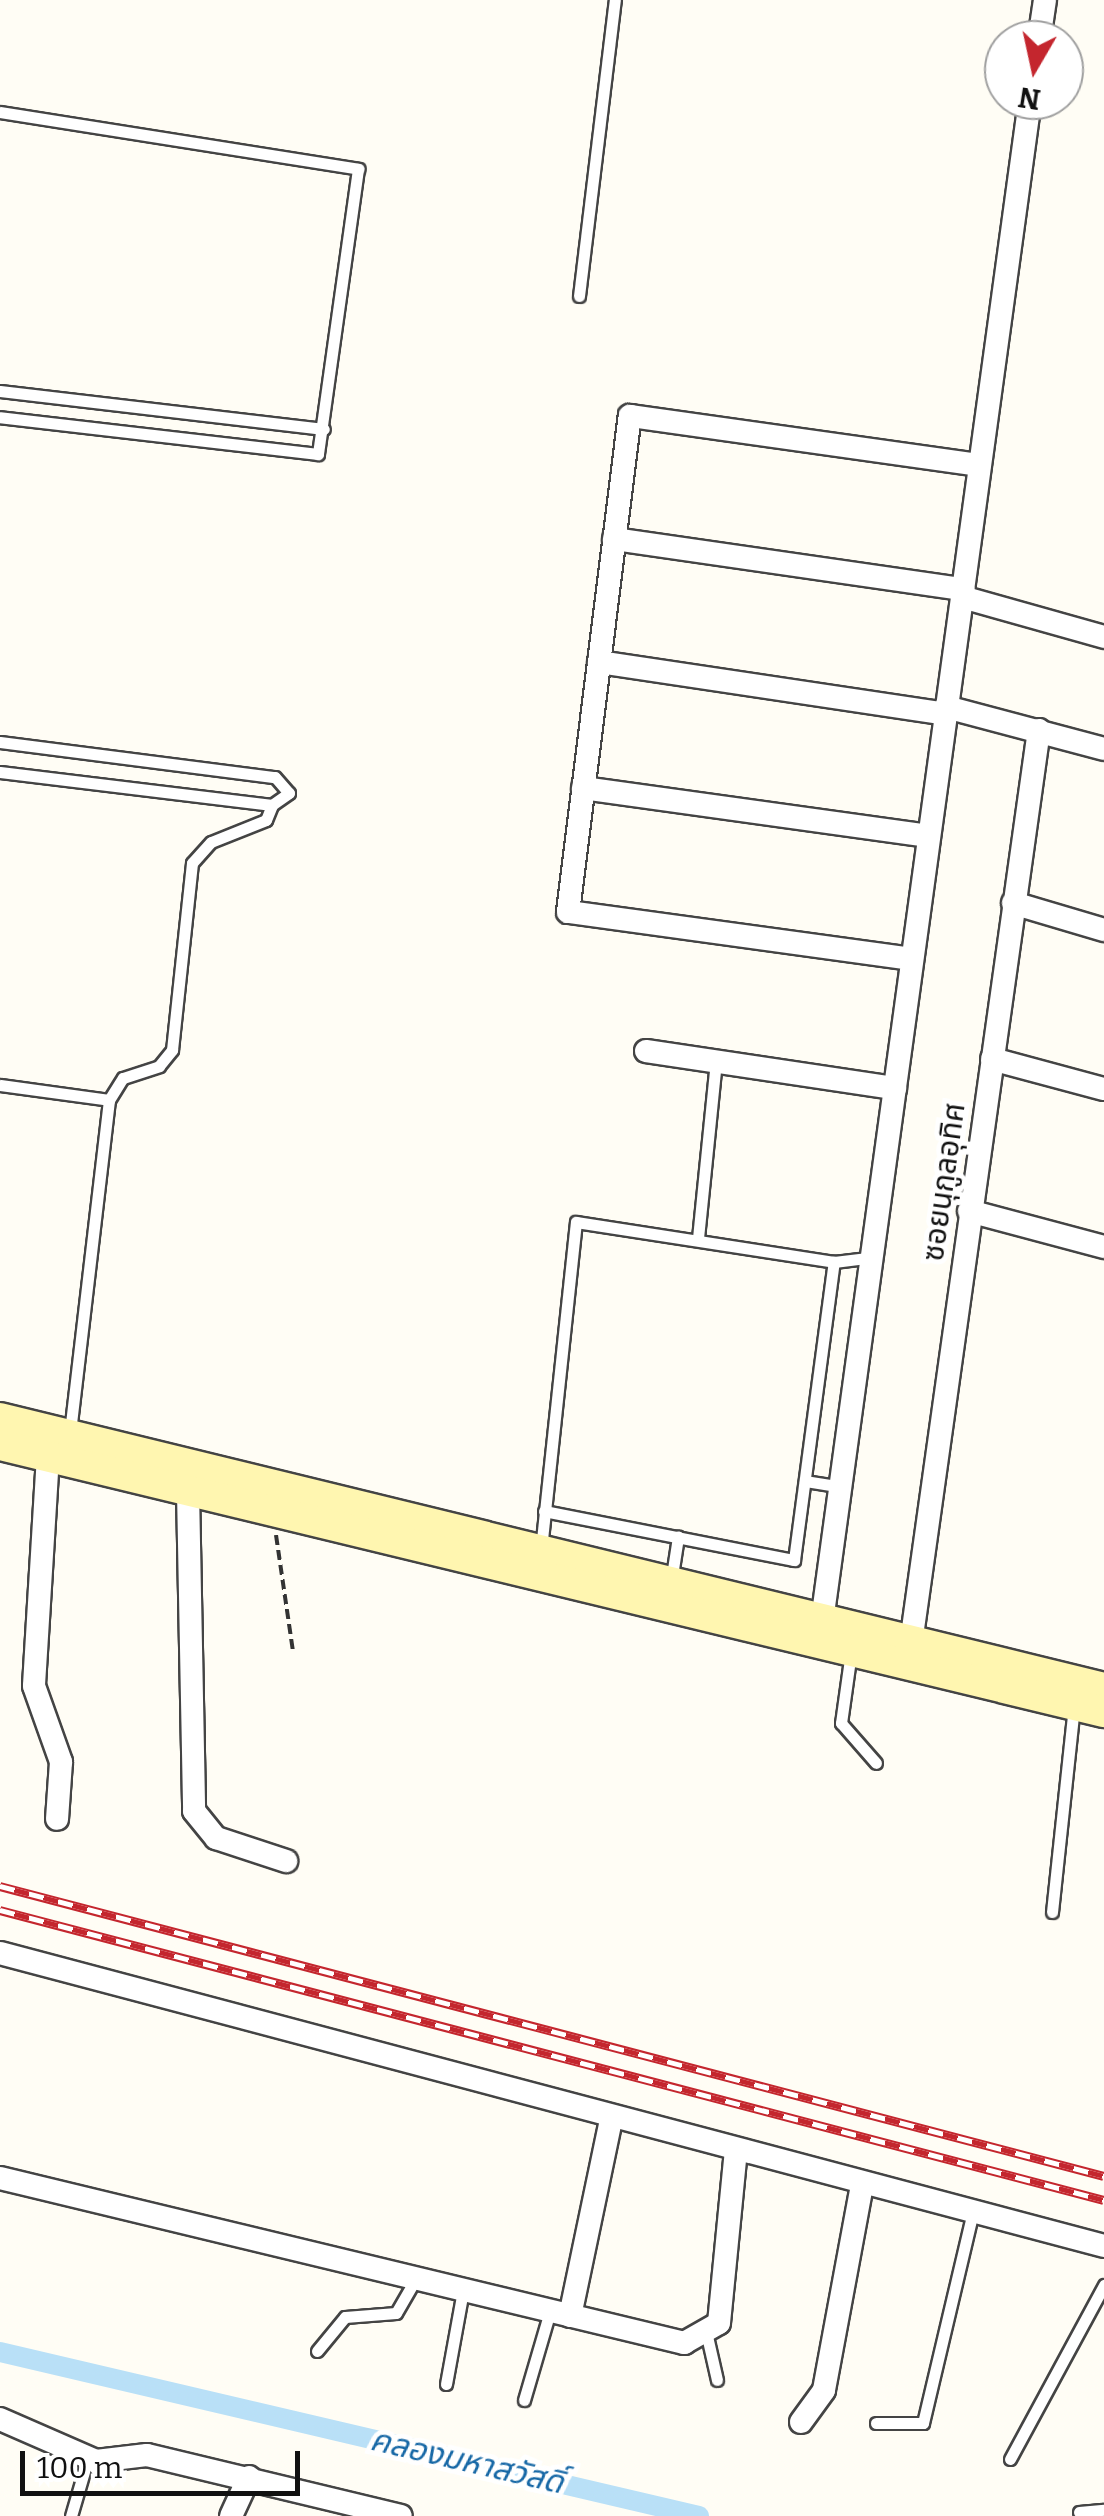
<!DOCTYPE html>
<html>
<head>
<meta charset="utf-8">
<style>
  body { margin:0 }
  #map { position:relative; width:1104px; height:2516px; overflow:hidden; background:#fffdf5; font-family:Bitter,"Noto Sans Thai",serif }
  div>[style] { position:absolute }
  .canal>* { height:20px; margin:-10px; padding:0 10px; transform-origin:10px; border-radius:10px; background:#b9e0f7 }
  .path>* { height:4px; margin-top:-2px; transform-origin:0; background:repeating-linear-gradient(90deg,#333 0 10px,transparent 0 15px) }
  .roads { filter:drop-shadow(2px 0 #444) drop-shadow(-2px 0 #444) drop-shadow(0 2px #444) drop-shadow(0 -2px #444) }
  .service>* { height:11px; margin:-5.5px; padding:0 5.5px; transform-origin:5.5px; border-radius:5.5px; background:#fff }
  .minor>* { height:22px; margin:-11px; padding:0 11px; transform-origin:11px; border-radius:11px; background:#fff }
  .secondary>* { height:30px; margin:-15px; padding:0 15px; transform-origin:15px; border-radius:15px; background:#fff6b0 }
  .rail>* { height:9px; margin-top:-4.5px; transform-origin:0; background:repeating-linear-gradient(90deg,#fff 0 15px,#c4262e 0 30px); box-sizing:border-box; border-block:2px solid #c4262e }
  span { translate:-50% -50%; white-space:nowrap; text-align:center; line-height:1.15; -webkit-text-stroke:10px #fff; paint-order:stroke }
  .street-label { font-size:30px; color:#111 }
  .water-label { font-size:32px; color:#1768a6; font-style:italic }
  .north { position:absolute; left:984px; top:20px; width:100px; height:100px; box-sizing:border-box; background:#fff; border:2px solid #a0a0a0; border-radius:50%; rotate:189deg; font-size:28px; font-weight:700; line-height:40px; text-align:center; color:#111 }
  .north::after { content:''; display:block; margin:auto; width:35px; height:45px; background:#c4262e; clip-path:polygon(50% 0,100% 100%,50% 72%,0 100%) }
  .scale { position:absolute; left:20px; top:2451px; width:280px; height:45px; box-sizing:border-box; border:5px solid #111; border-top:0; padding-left:12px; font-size:30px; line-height:35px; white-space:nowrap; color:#111; -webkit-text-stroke:8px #fff; paint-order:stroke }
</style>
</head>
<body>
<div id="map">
  <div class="canal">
    <i style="left:0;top:2352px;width:718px;rotate:13.2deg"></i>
  </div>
  <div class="path">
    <i style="left:276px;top:1535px;width:117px;rotate:81.7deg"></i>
  </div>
  <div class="roads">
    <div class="service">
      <i style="left:0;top:112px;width:363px;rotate:9deg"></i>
      <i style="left:358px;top:169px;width:288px;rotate:98deg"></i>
      <i style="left:318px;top:454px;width:320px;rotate:-173.4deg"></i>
      <i style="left:579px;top:296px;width:298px;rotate:-83.1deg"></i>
      <i style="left:0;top:391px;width:326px;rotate:6.7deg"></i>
      <i style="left:0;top:742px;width:277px;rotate:7.3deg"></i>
      <i style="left:275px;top:777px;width:21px;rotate:49deg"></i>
      <i style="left:289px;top:793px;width:21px;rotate:145deg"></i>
      <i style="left:272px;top:805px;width:274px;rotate:-173.1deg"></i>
      <i style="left:0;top:1085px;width:110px;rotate:7.8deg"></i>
      <i style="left:109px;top:1100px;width:336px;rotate:96.7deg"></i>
      <i style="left:109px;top:1100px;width:26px;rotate:-58deg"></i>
      <i style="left:123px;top:1078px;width:38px;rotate:-18deg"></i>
      <i style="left:159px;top:1066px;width:21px;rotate:-51deg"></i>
      <i style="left:172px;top:1050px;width:188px;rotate:-83.9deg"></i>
      <i style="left:192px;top:863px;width:28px;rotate:-48deg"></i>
      <i style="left:211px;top:842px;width:59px;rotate:-21.8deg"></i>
      <i style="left:266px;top:820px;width:16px;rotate:-68deg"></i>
      <i style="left:698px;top:1238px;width:177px;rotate:-84.2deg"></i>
      <i style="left:805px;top:1481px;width:36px;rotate:9deg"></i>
      <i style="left:544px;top:1511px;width:255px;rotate:11.1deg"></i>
      <i style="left:794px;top:1560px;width:301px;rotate:-82.4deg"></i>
      <i style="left:541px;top:1549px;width:329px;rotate:-83.9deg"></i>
      <i style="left:576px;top:1222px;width:261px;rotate:8.8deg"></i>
      <i style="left:834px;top:1262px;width:38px;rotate:-7deg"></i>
      <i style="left:671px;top:1582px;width:46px;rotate:-81.2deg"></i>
      <i style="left:851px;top:1652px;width:72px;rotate:98deg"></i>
      <i style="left:841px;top:1723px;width:53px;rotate:48.8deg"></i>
      <i style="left:1052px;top:1912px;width:208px;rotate:-83.9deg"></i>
      <i style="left:707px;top:2336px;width:45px;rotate:77.2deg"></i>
      <i style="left:317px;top:2351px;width:44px;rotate:-50.5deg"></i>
      <i style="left:345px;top:2317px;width:51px;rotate:-4.5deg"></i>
      <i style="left:396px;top:2313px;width:39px;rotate:-60deg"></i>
      <i style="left:446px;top:2384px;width:96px;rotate:-79.7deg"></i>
      <i style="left:524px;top:2400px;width:93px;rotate:-73.7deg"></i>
      <i style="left:876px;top:2423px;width:47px"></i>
      <i style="left:923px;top:2423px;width:217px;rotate:-76.7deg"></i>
      <i style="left:1010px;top:2459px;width:198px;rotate:-61.6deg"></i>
      <i style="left:1079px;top:2512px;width:25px;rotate:-5deg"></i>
      <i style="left:71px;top:2516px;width:60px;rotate:-73.7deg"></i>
    </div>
    <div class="minor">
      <i style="left:1039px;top:40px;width:40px;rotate:-81.5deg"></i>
      <i style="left:614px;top:539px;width:353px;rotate:8.2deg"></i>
      <i style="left:962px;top:597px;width:148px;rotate:15.7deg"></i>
      <i style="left:599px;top:662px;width:350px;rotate:8.5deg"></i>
      <i style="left:946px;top:707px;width:163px;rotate:14.9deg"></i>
      <i style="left:583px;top:788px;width:349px;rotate:7.9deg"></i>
      <i style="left:1013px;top:903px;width:95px;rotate:16.5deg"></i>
      <i style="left:912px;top:959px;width:347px;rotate:-172.2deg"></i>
      <i style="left:568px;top:912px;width:500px;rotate:-82.9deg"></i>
      <i style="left:630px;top:416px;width:353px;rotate:8deg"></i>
      <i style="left:646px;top:1051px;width:252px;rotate:8.5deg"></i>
      <i style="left:992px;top:1059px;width:116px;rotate:15deg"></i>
      <i style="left:969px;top:1211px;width:140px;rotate:14.9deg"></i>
      <i style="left:48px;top:1456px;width:230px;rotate:93.5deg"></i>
      <i style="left:34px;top:1686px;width:81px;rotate:70.4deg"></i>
      <i style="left:61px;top:1762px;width:57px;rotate:94deg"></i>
      <i style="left:188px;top:1491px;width:320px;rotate:88.9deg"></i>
      <i style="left:194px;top:1811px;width:35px;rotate:51deg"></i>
      <i style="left:216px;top:1838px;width:74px;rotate:18.2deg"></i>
      <i style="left:822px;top:1621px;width:1535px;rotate:-82.21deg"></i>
      <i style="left:911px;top:1643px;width:922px;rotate:-82.02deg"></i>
      <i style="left:0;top:1953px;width:1142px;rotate:14.86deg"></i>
      <i style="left:0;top:2178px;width:704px;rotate:13.56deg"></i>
      <i style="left:684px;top:2343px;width:40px;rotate:-29.7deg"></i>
      <i style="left:719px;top:2323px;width:173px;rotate:-84.4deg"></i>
      <i style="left:570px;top:2316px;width:201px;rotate:-78.2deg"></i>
      <i style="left:0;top:2419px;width:105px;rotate:23.6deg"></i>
      <i style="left:96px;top:2461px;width:51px;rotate:-6.7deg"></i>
      <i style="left:147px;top:2455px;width:261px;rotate:13.5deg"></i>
      <i style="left:801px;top:2422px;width:39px;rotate:-54deg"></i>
      <i style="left:824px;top:2390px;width:209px;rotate:-79.5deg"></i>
      <i style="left:231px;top:2516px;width:43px;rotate:-65.2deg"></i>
    </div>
    <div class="secondary">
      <i style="left:0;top:1418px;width:1137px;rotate:13.74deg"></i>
      <i style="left:0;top:1445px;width:1136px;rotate:13.6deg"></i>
    </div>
  </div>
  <div class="rail">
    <i style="left:0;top:1886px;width:1141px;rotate:14.72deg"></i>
    <i style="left:0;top:1910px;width:1141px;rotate:14.72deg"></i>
  </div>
  <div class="street-label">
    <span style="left:944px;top:1182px;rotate:-82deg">ซอยนุกูลอุทิศ</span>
  </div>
  <div class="water-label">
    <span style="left:467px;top:2461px;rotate:13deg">คลองมหาสวัสดิ์</span>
  </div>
  <div class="north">N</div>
  <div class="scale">100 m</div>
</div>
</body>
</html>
